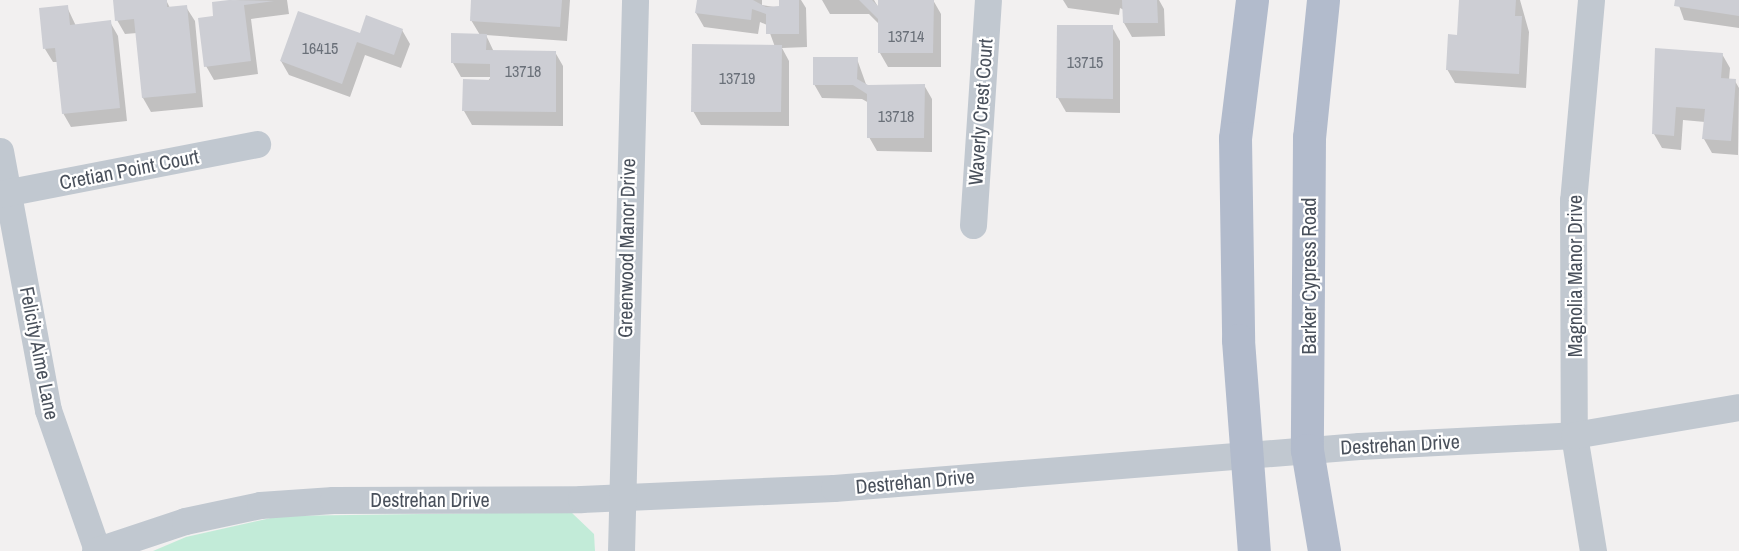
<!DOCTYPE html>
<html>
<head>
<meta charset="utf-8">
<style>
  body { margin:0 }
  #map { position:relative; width:1739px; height:551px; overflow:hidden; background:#f2f0f0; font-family:"Archivo Narrow",sans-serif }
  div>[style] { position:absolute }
  .green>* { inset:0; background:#c2ebd8 }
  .shadow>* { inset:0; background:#0003 }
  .building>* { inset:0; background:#cdced4 }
  .street>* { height:27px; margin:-13.5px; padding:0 13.5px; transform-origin:13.5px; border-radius:13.5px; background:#c1c8d0 }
  .primary>* { height:33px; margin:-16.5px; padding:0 16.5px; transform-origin:16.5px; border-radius:16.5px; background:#b2bbcc }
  span { translate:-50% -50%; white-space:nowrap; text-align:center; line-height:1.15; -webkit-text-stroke:4.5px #fff; paint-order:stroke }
  .number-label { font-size:16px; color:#6a7079 }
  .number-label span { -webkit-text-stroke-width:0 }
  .street-label { font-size:20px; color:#49505b }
</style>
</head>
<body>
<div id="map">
  <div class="green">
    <i style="clip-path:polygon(571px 512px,594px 534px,595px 551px,153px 551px,186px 537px,280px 516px)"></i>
  </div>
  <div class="shadow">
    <i style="clip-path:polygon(115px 0,166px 0,170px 8px,186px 7px,195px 21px,203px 107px,151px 112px,143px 98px,137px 33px,125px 34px,117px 20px)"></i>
    <i style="clip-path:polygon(240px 0,287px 0,289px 14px,251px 19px,258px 74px,214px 80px,206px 66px,215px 18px,213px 4px)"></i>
    <i style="clip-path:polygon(473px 0,570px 0,567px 41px,486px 35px,494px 52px,555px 52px,563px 66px,563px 126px,472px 125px,464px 111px,491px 77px,461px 77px,453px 63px,480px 35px,471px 20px)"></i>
    <i style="clip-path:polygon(698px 0,762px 0,762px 5px,780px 8px,780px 0,801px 0,806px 8px,807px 47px,782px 48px,789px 61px,789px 126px,701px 125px,693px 111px,775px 47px,767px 25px,760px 22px,758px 34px,704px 27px,696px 13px)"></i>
    <i style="clip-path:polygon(822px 0,874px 0,880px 10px,880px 0,933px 0,941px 14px,941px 67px,888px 67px,880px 53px,880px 25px,869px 14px,830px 14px)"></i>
    <i style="clip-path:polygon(1063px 0,1159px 0,1164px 9px,1165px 36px,1132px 37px,1124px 23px,1124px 10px,1120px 8px,1119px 15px,1068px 8px)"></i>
    <i style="clip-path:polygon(1461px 0,1520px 0,1529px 32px,1526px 88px,1455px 83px,1447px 69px,1458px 37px)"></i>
    <i style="clip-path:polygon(1677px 0,1739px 0,1739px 28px,1684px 20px)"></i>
    <i style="clip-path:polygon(67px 7px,76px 26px,110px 22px,118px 36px,127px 121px,71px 127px,63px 113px,58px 62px,53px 62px,45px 49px)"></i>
    <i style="clip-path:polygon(1112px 27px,1120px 41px,1120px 113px,1066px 112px,1058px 98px)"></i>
    <i style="clip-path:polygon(402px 30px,410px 44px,401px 68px,365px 55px,350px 97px,289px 75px,281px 61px,360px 35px)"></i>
    <i style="clip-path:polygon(1656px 49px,1722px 54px,1730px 68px,1729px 80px,1735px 81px,1739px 88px,1738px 155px,1712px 153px,1704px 139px,1705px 122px,1683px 120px,1681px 150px,1662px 148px,1654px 134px)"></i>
    <i style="clip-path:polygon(857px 59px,867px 87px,924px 85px,932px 99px,932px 152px,877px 151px,869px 137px,869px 103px,862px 99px,822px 98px,814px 84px)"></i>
  </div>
  <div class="building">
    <i style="clip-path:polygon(113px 0,167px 0,167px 7px,187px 5px,196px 93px,142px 98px,134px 19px,115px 21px)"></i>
    <i style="clip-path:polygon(229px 0,274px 1px,244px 5px,251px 61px,204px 67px,198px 18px,213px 16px,212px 2px)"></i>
    <i style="clip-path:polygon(471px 0,562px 0,560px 27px,470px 21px)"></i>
    <i style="clip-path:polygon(697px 0,753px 0,766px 7px,779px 6px,779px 0,799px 0,799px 34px,766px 34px,766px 14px,752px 9px,751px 20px,695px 13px)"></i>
    <i style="clip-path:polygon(859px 0,872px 0,878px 6px,878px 0,934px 0,933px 53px,878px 53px,878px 19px)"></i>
    <i style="clip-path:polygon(1122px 0,1157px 0,1158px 23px,1123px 23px)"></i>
    <i style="clip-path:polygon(1459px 0,1516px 0,1515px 16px,1522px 16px,1519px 74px,1446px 70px,1448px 34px,1457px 35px)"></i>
    <i style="clip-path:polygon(1675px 0,1739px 0,1739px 16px,1674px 6px)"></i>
    <i style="clip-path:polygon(68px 5px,70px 25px,111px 20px,120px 108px,62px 114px,55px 48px,43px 49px,39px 8px)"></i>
    <i style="clip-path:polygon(298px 11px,360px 33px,366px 15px,403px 29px,394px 55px,357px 42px,342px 84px,280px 61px)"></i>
    <i style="clip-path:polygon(1057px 25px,1113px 25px,1113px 99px,1056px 98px)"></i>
    <i style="clip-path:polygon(451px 33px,487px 34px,486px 50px,556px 51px,556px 112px,462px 111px,463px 79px,490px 80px,490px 64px,451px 63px)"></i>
    <i style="clip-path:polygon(692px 44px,782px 45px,781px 112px,691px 112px)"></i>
    <i style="clip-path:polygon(1655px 48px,1723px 53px,1721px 78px,1736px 79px,1731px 141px,1702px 139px,1705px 109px,1676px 107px,1674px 136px,1652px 134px)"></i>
    <i style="clip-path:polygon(813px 57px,858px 57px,857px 79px,868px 85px,925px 84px,924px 138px,867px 138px,867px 94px,853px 85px,813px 85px)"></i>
  </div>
  <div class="street">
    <i style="left:1591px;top:0;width:201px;rotate:95.1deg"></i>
    <i style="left:1573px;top:200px;width:235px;rotate:89.8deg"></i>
    <i style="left:1574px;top:435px;width:118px;rotate:80.7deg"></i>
    <i style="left:0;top:151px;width:263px;rotate:79.5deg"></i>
    <i style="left:48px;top:410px;width:148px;rotate:70.7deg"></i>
    <i style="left:0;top:194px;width:262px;rotate:-11deg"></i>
    <i style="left:973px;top:225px;width:225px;rotate:-86.2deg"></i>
    <i style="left:95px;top:551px;width:95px;rotate:-18.4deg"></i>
    <i style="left:185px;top:521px;width:77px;rotate:-12deg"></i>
    <i style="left:260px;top:505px;width:73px;rotate:-3.9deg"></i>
    <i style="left:333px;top:500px;width:248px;rotate:-0.2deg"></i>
    <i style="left:581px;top:499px;width:253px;rotate:-2.5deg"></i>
    <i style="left:834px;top:488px;width:527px;rotate:-4.57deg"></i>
    <i style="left:1359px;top:446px;width:215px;rotate:-2.9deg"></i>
    <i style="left:1574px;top:435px;width:167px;rotate:-9.6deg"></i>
    <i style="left:621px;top:551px;width:551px;rotate:-88.54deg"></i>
  </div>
  <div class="primary">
    <i style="left:1252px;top:0;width:139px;rotate:97deg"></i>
    <i style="left:1235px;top:138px;width:202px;rotate:89.1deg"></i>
    <i style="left:1238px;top:340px;width:212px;rotate:85.7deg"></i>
    <i style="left:1323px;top:0;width:138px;rotate:95.8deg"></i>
    <i style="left:1309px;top:137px;width:313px;rotate:90.4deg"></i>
    <i style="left:1307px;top:450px;width:102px;rotate:80.4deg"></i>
  </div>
  <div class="number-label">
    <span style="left:906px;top:36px">13714</span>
    <span style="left:320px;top:48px">16415</span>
    <span style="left:1085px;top:62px">13715</span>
    <span style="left:523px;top:71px">13718</span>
    <span style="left:737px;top:78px">13719</span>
    <span style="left:896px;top:116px">13718</span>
  </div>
  <div class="street-label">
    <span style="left:980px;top:112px;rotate:-86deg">Waverly Crest Court</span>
    <span style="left:129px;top:169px;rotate:-11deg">Cretian Point Court</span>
    <span style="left:626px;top:248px;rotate:-89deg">Greenwood Manor Drive</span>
    <span style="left:1308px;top:276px;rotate:-90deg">Barker Cypress Road</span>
    <span style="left:1574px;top:276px;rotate:-90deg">Magnolia Manor Drive</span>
    <span style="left:40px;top:353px;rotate:79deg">Felicity Aime Lane</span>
    <span style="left:1400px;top:444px;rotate:-3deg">Destrehan Drive</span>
    <span style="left:915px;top:481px;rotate:-5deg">Destrehan Drive</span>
    <span style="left:430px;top:499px">Destrehan Drive</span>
  </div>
</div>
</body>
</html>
